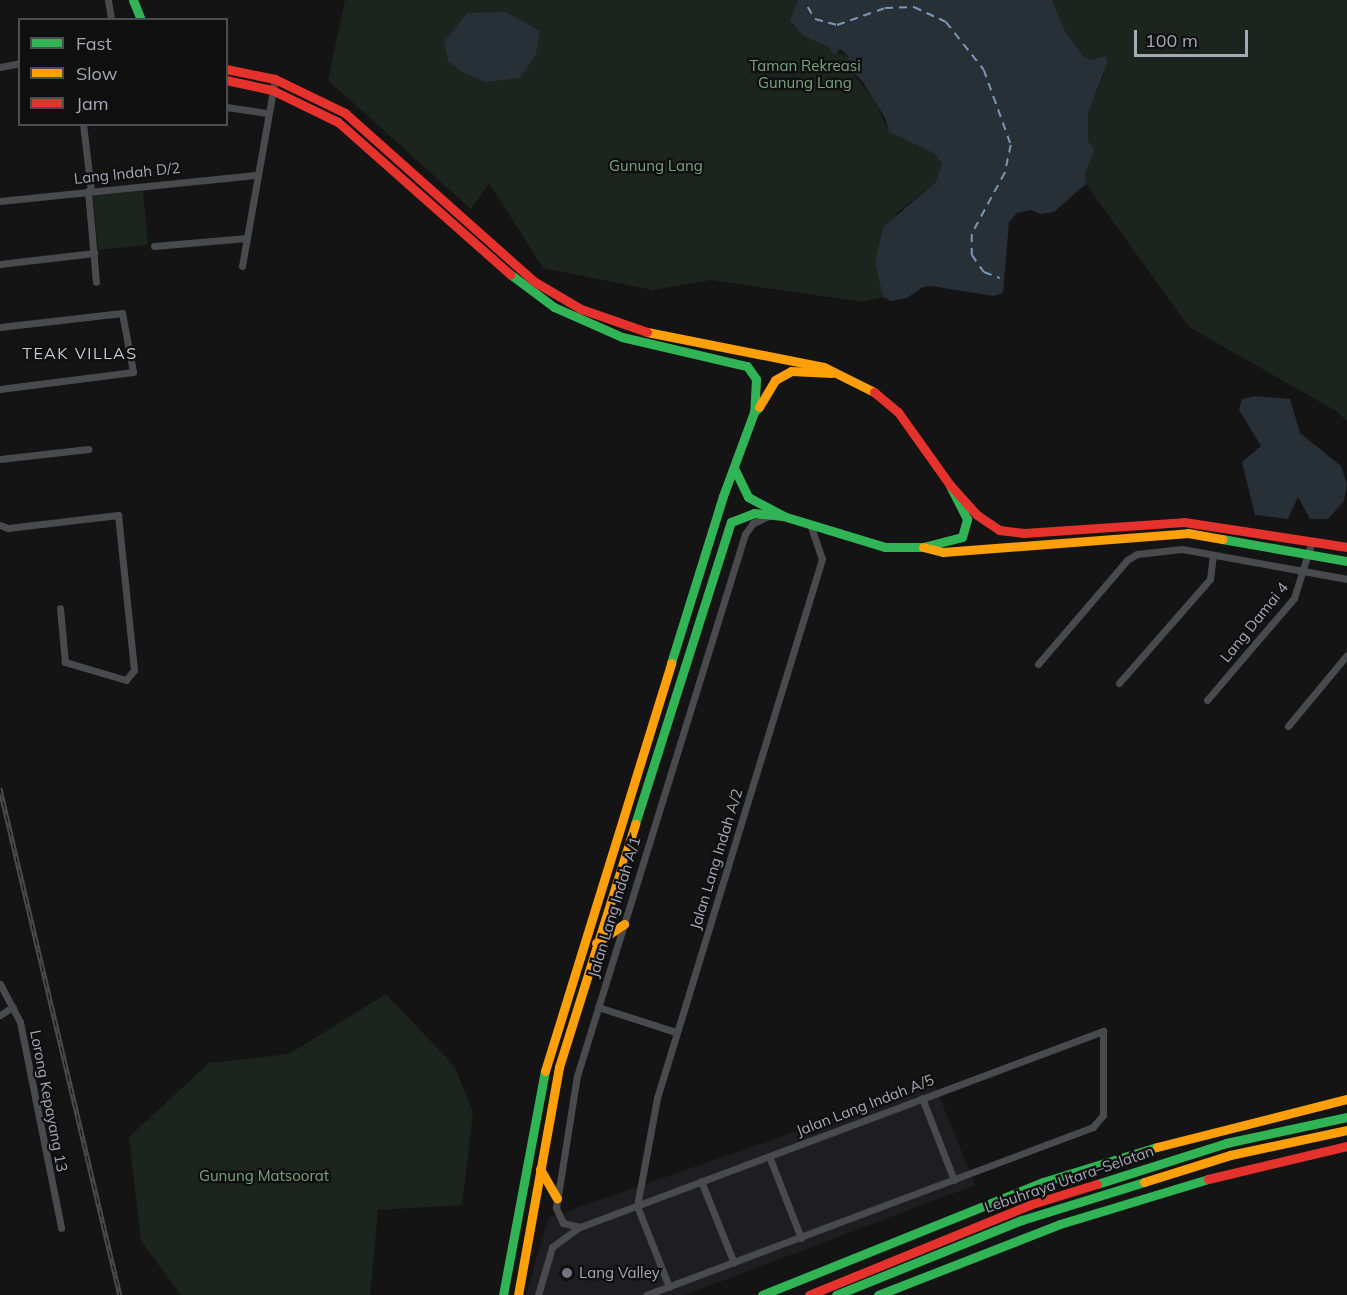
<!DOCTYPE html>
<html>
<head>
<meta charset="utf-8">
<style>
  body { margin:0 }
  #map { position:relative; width:1347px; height:1295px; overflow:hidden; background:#141415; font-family:Mulish,sans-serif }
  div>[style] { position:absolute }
  .built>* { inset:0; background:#1e1e21 }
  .green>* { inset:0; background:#1c241e }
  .water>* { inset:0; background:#272f37 }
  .ferry>* { height:1.5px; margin-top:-0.75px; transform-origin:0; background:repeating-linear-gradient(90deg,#7a96b4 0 8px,transparent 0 14px) }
  .street>* { height:7px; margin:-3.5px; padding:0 3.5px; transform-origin:3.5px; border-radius:3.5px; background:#484a4e }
  .fast>* { height:9px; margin:-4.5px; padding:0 4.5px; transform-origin:4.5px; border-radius:4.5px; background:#30b455 }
  .slow>* { height:9px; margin:-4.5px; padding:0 4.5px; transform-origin:4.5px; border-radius:4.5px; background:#ff9f0a }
  .jam>* { height:9px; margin:-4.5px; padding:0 4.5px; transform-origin:4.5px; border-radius:4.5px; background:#e5322d }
  .rail>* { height:4.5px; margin-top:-2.25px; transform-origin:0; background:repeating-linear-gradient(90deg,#0f0f10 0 7px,#494a4d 0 14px); box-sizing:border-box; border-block:2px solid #494a4d }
  .dots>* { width:16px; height:16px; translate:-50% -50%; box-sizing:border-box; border:3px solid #0f0f10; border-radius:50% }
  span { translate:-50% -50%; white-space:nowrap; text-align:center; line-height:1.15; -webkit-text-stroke:4.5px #0f0f10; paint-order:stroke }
  .park-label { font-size:15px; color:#7aa37f }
  .street-label { font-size:15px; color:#a5a9b6 }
  .poi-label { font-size:15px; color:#a5a9b6 }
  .left { translate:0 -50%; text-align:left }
  .neighbourhood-label { font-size:16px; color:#c6c8d2; letter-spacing:1.5px }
  .legend { position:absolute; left:18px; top:18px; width:210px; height:108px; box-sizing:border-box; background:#0f0f10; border:2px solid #4b4d52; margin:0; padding:8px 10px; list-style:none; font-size:18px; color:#a5a9b6 }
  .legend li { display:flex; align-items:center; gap:12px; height:30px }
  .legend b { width:30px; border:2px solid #4b4d52 }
  .scale { position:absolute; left:1134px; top:30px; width:114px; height:27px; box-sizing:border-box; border:3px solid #a5a9b6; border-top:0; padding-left:8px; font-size:18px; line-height:21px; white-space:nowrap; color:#a5a9b6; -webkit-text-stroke:4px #0f0f10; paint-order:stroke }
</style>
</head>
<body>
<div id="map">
  <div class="built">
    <i style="clip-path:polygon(934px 1083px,975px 1185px,685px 1295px,526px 1295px,548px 1218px)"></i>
  </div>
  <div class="green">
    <i style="clip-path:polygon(345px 0,798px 0,792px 24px,802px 35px,849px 57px,855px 77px,873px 98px,889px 132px,933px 153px,942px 163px,941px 173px,936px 182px,897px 213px,875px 263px,883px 297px,863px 302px,711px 280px,653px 290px,543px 268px,489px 183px,471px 209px,328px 80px)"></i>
    <i style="clip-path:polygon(1052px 0,1347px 0,1347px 421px,1336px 411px,1189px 327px,1086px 184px,1085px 174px,1095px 150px,1088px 141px,1088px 114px,1104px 74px,1093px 60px,1084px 57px,1066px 33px)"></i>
    <i style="clip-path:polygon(143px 191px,148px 245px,98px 250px,93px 196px)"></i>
    <i style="clip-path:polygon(386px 994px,455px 1067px,473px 1113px,462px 1205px,378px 1210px,370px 1295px,181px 1295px,141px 1241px,129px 1137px,209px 1063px,289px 1054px)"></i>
  </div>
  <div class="water">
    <i style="clip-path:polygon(798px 0,1052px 0,1066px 33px,1084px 57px,1093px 60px,1105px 56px,1108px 61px,1088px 114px,1088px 141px,1095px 150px,1085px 174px,1086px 184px,1054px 212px,1040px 214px,1031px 210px,1017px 213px,1009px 222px,1003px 293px,994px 296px,931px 286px,923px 287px,907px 298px,891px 301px,883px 297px,875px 263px,883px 227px,936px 182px,942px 163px,933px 153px,889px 132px,885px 118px,862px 81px,844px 63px,849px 57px,840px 49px,834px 55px,828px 47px,802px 35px,790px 20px)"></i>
    <i style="clip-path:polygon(506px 12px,540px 31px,536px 54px,520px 78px,485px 82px,462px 72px,448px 61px,444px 42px,467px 13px)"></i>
    <i style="clip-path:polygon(1256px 396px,1290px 399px,1300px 433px,1341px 466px,1347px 484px,1344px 501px,1328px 519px,1310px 519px,1298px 497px,1288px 519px,1255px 515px,1242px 462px,1261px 446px,1239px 410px,1242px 399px)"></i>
  </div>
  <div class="ferry">
    <i style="left:808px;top:7px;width:14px;rotate:60deg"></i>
    <i style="left:815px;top:19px;width:23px;rotate:15deg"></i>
    <i style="left:837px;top:25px;width:51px;rotate:-19.5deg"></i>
    <i style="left:885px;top:8px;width:29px;rotate:-2deg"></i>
    <i style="left:914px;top:7px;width:35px;rotate:25deg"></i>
    <i style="left:946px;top:22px;width:61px;rotate:51.6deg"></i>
    <i style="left:984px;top:70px;width:80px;rotate:70.2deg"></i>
    <i style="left:1011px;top:145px;width:29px;rotate:102deg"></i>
    <i style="left:1005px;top:173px;width:69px;rotate:118.4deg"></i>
    <i style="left:972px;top:234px;width:21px;rotate:90deg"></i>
    <i style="left:972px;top:255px;width:21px;rotate:55deg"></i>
    <i style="left:984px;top:272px;width:17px;rotate:21deg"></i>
  </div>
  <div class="street">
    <i style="left:108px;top:0;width:20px;rotate:81deg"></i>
    <i style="left:0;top:67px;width:20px;rotate:-11deg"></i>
    <i style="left:226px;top:107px;width:41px;rotate:8.3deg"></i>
    <i style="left:83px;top:124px;width:67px;rotate:83.2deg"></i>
    <i style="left:88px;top:191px;width:91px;rotate:85deg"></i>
    <i style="left:0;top:201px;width:258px;rotate:-5.8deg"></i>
    <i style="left:154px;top:246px;width:93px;rotate:-4.9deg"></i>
    <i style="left:0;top:264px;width:95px;rotate:-6.7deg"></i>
    <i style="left:242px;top:266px;width:190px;rotate:-80deg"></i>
    <i style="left:0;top:327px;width:123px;rotate:-6.5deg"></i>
    <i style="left:122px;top:313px;width:60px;rotate:79.4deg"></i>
    <i style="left:133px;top:372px;width:134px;rotate:172.7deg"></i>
    <i style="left:0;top:459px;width:89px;rotate:-6.5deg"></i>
    <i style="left:0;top:525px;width:9px;rotate:21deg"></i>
    <i style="left:8px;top:528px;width:111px;rotate:-6.7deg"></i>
    <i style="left:118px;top:515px;width:156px;rotate:84.1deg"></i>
    <i style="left:134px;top:670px;width:13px;rotate:129deg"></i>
    <i style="left:126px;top:680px;width:64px;rotate:-163.6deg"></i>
    <i style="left:65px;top:662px;width:54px;rotate:-95.3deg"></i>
    <i style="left:1038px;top:664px;width:137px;rotate:-49.4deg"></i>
    <i style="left:1127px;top:560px;width:12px;rotate:-31deg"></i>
    <i style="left:1137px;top:554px;width:45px;rotate:-6.3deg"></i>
    <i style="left:1182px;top:549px;width:168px;rotate:10.3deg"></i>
    <i style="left:1119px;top:683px;width:138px;rotate:-48.8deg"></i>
    <i style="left:1210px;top:579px;width:24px;rotate:-83deg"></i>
    <i style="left:1207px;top:700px;width:134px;rotate:-49.5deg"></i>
    <i style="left:1294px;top:598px;width:60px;rotate:-72.5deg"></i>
    <i style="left:1288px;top:726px;width:92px;rotate:-50.3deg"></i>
    <i style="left:0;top:984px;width:43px;rotate:62.2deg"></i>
    <i style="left:20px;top:1022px;width:210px;rotate:78.7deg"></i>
    <i style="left:598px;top:1007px;width:82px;rotate:17.8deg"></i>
    <i style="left:0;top:1015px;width:15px;rotate:-32deg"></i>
    <i style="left:922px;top:1098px;width:88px;rotate:68.7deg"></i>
    <i style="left:769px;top:1156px;width:88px;rotate:68.7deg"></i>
    <i style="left:701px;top:1181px;width:88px;rotate:68.1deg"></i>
    <i style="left:637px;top:1206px;width:110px;rotate:-79.5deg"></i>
    <i style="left:657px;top:1098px;width:564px;rotate:-72.98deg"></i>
    <i style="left:822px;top:559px;width:36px;rotate:-109deg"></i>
    <i style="left:637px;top:1206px;width:87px;rotate:68.4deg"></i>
    <i style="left:580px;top:1227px;width:17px;rotate:-167deg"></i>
    <i style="left:563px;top:1223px;width:17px;rotate:-115deg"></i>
    <i style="left:556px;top:1208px;width:134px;rotate:-81deg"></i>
    <i style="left:577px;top:1076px;width:567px;rotate:-72.78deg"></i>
    <i style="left:745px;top:534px;width:14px;rotate:-54deg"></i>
    <i style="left:753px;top:523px;width:17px;rotate:-24deg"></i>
    <i style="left:538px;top:1295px;width:50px;rotate:-73.7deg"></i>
    <i style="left:552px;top:1247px;width:34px;rotate:-36deg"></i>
    <i style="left:580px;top:1227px;width:559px;rotate:-20.54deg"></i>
    <i style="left:1103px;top:1031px;width:84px;rotate:90deg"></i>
    <i style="left:1103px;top:1115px;width:16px;rotate:130deg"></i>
    <i style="left:1093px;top:1127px;width:477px;rotate:159.4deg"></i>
  </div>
  <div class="fast">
    <i style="left:133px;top:0;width:22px;rotate:68deg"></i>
    <i style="left:510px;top:274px;width:55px;rotate:36.9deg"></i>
    <i style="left:554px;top:307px;width:74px;rotate:23.8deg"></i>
    <i style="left:622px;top:337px;width:128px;rotate:13.1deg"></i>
    <i style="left:747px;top:366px;width:16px;rotate:55deg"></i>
    <i style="left:756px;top:379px;width:33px;rotate:93deg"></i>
    <i style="left:734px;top:468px;width:32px;rotate:64deg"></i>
    <i style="left:748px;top:497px;width:40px;rotate:28deg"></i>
    <i style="left:783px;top:516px;width:107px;rotate:16.9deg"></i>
    <i style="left:885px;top:547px;width:38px"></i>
    <i style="left:923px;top:547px;width:40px;rotate:-14.4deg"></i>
    <i style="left:962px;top:537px;width:19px;rotate:-74deg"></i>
    <i style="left:967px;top:519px;width:38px;rotate:-117deg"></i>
    <i style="left:1222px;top:539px;width:127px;rotate:10deg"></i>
    <i style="left:671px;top:663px;width:175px;rotate:-72.7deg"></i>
    <i style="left:723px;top:496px;width:90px;rotate:-69.7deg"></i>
    <i style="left:754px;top:412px;width:7px;rotate:-45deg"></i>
    <i style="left:635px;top:824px;width:317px;rotate:-72.4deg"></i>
    <i style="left:731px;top:522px;width:25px;rotate:-21deg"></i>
    <i style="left:754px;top:513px;width:29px;rotate:6deg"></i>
    <i style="left:1097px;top:1184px;width:135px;rotate:-17.6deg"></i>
    <i style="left:1226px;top:1143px;width:124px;rotate:-12.1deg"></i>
    <i style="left:503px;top:1295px;width:228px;rotate:-79.4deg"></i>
    <i style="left:762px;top:1295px;width:303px;rotate:-21.9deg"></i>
    <i style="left:1043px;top:1182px;width:119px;rotate:-17.1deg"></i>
    <i style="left:836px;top:1295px;width:201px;rotate:-22deg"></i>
    <i style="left:1022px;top:1220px;width:128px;rotate:-17.3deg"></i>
    <i style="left:878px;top:1295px;width:195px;rotate:-21.3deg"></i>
    <i style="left:1060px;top:1224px;width:155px;rotate:-16.9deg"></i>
  </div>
  <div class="slow">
    <i style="left:647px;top:332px;width:180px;rotate:11.2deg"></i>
    <i style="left:824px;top:367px;width:56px;rotate:26.6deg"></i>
    <i style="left:759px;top:407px;width:31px;rotate:-59deg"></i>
    <i style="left:775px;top:380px;width:18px;rotate:-29deg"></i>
    <i style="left:791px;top:371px;width:41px;rotate:2.8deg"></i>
    <i style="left:923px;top:547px;width:21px;rotate:14deg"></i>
    <i style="left:943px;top:552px;width:246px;rotate:-4.4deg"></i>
    <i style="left:1188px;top:533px;width:35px;rotate:10deg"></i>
    <i style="left:596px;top:943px;width:34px;rotate:-34deg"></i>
    <i style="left:545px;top:1071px;width:427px;rotate:-72.8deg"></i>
    <i style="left:1157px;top:1147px;width:196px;rotate:-14.2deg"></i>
    <i style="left:540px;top:1169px;width:34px;rotate:60deg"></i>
    <i style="left:1144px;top:1182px;width:90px;rotate:-17.4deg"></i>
    <i style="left:1230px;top:1155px;width:120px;rotate:-12.1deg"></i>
    <i style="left:518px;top:1295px;width:232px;rotate:-79.8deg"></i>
    <i style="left:559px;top:1067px;width:255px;rotate:-72.6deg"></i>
  </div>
  <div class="jam">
    <i style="left:226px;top:69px;width:50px;rotate:11.5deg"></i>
    <i style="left:275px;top:79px;width:78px;rotate:25.9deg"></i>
    <i style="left:345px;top:113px;width:254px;rotate:41.7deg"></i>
    <i style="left:535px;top:282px;width:53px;rotate:30.4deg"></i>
    <i style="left:581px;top:309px;width:70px;rotate:19.2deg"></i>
    <i style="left:226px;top:80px;width:47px;rotate:12.3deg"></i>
    <i style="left:272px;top:90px;width:73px;rotate:25.9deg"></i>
    <i style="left:338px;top:122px;width:230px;rotate:41.5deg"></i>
    <i style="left:874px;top:392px;width:31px;rotate:40deg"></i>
    <i style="left:898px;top:412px;width:90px;rotate:54.5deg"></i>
    <i style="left:950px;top:485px;width:40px;rotate:48deg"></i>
    <i style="left:977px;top:515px;width:27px;rotate:34deg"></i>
    <i style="left:999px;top:530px;width:25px;rotate:7deg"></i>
    <i style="left:1024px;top:533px;width:160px;rotate:-3.9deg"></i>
    <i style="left:1184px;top:522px;width:165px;rotate:8.7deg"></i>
    <i style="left:1208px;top:1179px;width:143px;rotate:-13.4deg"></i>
    <i style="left:809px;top:1295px;width:238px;rotate:-22.2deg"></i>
    <i style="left:1029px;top:1205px;width:71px;rotate:-17.2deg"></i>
  </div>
  <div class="rail">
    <i style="left:0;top:788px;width:521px;rotate:76.68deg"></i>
  </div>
  <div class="dots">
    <i style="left:567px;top:1273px;background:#72757e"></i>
  </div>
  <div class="park-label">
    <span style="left:805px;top:74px">Taman Rekreasi<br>Gunung Lang</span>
    <span style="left:656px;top:166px">Gunung Lang</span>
    <span style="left:264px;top:1176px">Gunung Matsoorat</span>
  </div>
  <div class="street-label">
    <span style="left:127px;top:173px;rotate:-6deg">Lang Indah D/2</span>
    <span style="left:1254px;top:622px;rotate:-51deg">Lang Damai 4</span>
    <span style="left:716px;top:859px;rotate:-73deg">Jalan Lang Indah A/2</span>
    <span style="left:614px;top:907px;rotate:-73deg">Jalan Lang Indah A/1</span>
    <span style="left:49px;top:1101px;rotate:79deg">Lorong Kepayang 13</span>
    <span style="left:865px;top:1105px;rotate:-21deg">Jalan Lang Indah A/5</span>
    <span style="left:1069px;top:1179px;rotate:-19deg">Lebuhraya Utara–Selatan</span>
  </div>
  <div class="poi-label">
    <span class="left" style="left:579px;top:1273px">Lang Valley</span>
  </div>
  <div class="neighbourhood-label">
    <span style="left:80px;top:353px">TEAK VILLAS</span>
  </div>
  <ul class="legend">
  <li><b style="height:8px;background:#30b455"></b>Fast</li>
  <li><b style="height:8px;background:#ff9f0a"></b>Slow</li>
  <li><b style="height:8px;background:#e5322d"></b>Jam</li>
  </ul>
  <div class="scale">100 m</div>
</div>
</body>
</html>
